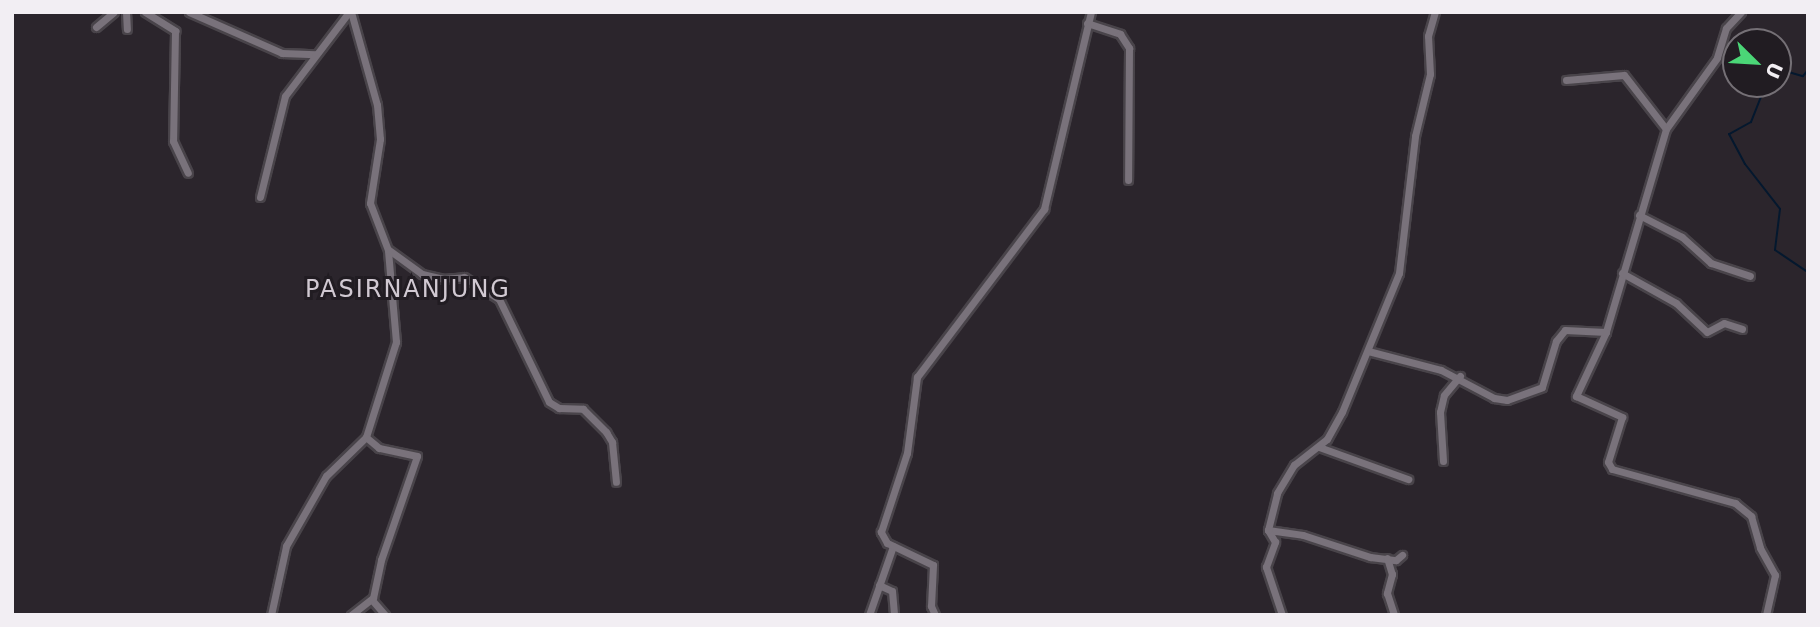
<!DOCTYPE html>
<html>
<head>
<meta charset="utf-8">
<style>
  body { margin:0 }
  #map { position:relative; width:1820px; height:627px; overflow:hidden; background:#2b252c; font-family:"DejaVu Sans",sans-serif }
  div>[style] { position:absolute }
  .stream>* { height:2px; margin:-1px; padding:0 1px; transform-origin:1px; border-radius:1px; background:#04182e }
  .roads { filter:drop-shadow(2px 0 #49444a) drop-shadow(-2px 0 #49444a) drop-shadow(0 2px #49444a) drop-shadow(0 -2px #49444a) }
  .minor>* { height:7px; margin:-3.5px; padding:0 3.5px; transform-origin:3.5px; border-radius:3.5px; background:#79727b }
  span { translate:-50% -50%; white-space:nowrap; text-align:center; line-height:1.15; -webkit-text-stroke:6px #211c22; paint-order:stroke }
  .quarter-label { font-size:24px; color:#d1c9d2; letter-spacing:2px }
  .frame { position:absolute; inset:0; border:14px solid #f2eef3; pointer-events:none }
  .north { position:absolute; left:1722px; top:28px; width:70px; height:70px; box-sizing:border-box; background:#211c22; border:2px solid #757076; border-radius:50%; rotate:114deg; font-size:19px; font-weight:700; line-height:28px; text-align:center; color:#f2eef3 }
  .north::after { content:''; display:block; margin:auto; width:24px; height:32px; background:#4bd677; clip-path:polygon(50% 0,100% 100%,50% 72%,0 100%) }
</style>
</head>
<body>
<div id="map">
  <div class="stream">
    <i style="left:1778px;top:69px;width:26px;rotate:16deg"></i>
    <i style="left:1803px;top:76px;width:8px;rotate:-50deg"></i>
    <i style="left:1766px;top:84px;width:41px;rotate:111.5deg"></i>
    <i style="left:1751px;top:122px;width:25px;rotate:151deg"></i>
    <i style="left:1729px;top:134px;width:34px;rotate:62deg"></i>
    <i style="left:1745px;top:164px;width:57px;rotate:52.1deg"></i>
    <i style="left:1780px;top:209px;width:41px;rotate:97deg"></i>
    <i style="left:1775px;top:250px;width:40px;rotate:34deg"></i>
  </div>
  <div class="roads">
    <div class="minor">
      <i style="left:126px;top:12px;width:17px;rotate:87deg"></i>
      <i style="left:145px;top:12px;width:36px;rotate:32deg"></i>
      <i style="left:175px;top:31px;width:110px;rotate:91deg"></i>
      <i style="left:173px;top:141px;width:35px;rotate:65deg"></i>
      <i style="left:189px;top:12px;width:102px;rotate:23.8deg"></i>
      <i style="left:282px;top:53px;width:33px;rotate:2deg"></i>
      <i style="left:1741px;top:12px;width:22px;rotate:133deg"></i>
      <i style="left:1726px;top:28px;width:31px;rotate:107deg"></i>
      <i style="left:1717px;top:58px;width:87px;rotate:125.7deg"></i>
      <i style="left:1666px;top:129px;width:212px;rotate:106.5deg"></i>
      <i style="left:1606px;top:332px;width:71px;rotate:115.1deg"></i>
      <i style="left:1576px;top:396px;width:51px;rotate:24.5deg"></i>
      <i style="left:1622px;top:417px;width:47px;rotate:107.3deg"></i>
      <i style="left:1608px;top:462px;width:8px;rotate:60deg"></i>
      <i style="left:1612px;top:469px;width:128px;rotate:15.5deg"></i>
      <i style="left:1735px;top:503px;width:21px;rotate:39deg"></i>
      <i style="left:1751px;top:516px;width:33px;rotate:74deg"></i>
      <i style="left:1760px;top:548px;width:31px;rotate:61deg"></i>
      <i style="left:1775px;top:575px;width:41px;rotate:102.7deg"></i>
      <i style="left:1087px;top:23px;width:35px;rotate:18deg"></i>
      <i style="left:1120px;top:34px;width:17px;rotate:57deg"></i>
      <i style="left:1129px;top:48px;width:132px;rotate:90.4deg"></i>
      <i style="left:96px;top:27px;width:23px;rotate:-40deg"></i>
      <i style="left:1566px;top:80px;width:58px;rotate:-4.9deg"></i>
      <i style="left:1624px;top:75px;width:68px;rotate:52.1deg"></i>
      <i style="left:260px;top:197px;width:104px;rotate:-76.1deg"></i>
      <i style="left:285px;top:96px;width:106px;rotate:-52.7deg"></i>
      <i style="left:1639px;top:215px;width:48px;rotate:27.1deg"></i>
      <i style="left:1682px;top:237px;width:39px;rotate:42deg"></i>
      <i style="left:1711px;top:263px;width:41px;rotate:18.4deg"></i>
      <i style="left:389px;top:250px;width:41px;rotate:36deg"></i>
      <i style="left:422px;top:274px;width:22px;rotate:13deg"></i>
      <i style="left:443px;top:279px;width:21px;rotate:-5deg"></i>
      <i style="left:464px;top:277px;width:41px;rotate:32.2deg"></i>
      <i style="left:499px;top:299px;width:114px;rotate:64.1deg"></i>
      <i style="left:549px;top:402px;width:12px;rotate:31deg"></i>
      <i style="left:559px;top:408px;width:24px;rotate:2deg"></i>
      <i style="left:583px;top:409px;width:33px;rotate:45deg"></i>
      <i style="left:606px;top:432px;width:12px;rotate:59deg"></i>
      <i style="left:612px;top:442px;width:40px;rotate:84.3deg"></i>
      <i style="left:1622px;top:273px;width:62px;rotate:29.1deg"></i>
      <i style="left:1676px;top:303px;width:42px;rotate:43.1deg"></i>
      <i style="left:1707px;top:332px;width:19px;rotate:-28deg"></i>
      <i style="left:1724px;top:323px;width:19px;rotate:18deg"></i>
      <i style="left:1368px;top:351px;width:75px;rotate:14.6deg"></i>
      <i style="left:1441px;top:370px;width:60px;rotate:27.8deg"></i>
      <i style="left:1494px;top:398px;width:13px;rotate:9deg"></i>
      <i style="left:1507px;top:400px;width:37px;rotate:-20deg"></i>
      <i style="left:1542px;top:387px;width:48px;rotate:-73.1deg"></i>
      <i style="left:1556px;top:341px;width:14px;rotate:-51deg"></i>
      <i style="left:1565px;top:330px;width:41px;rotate:2.8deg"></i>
      <i style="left:1319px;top:447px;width:95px;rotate:19.8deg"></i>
      <i style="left:1443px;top:461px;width:49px;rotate:-93.5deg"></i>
      <i style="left:1440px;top:412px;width:17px;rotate:-77deg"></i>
      <i style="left:1444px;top:395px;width:25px;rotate:-50deg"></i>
      <i style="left:1268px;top:530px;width:35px;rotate:8deg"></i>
      <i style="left:1303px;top:535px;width:71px;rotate:18.2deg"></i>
      <i style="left:1370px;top:557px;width:26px;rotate:7deg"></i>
      <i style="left:1396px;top:560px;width:8px;rotate:-40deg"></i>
      <i style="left:1387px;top:558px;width:17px;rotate:73deg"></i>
      <i style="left:1392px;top:574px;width:20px;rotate:105deg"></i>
      <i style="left:1387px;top:593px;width:23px;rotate:72deg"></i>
      <i style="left:879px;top:585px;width:14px;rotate:25deg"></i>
      <i style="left:892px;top:591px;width:24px;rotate:85deg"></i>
      <i style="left:372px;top:600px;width:20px;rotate:49deg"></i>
      <i style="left:271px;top:615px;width:71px;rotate:-77.7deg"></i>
      <i style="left:286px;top:546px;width:81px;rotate:-60.3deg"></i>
      <i style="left:326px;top:476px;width:56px;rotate:-44.3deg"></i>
      <i style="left:366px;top:437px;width:100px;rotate:-72.5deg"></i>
      <i style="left:396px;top:342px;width:92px;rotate:-95deg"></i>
      <i style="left:388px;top:250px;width:50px;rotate:-111deg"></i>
      <i style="left:370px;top:203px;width:65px;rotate:-81.1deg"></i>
      <i style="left:380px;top:139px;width:34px;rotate:-95deg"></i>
      <i style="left:377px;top:105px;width:97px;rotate:-105.6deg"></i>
      <i style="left:351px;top:615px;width:28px;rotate:-38deg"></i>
      <i style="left:373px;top:598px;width:39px;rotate:-78deg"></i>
      <i style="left:381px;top:560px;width:110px;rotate:-70.9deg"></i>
      <i style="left:417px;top:456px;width:39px;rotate:-168deg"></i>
      <i style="left:379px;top:448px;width:17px;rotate:-140deg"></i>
      <i style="left:869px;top:615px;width:73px;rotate:-70.8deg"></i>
      <i style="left:935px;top:615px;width:10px;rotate:-114deg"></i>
      <i style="left:931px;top:606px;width:41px;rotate:-87.2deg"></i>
      <i style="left:933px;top:565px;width:51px;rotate:-154.4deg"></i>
      <i style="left:887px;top:543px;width:13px;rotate:-119deg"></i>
      <i style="left:881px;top:532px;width:83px;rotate:-71.8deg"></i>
      <i style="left:907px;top:453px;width:77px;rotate:-82.5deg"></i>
      <i style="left:917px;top:377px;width:211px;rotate:-52.9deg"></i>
      <i style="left:1044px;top:209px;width:203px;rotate:-76.6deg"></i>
      <i style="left:1282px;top:615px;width:51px;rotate:-108.4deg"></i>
      <i style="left:1266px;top:567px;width:27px;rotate:-70deg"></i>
      <i style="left:1275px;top:542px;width:14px;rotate:-120deg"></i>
      <i style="left:1268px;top:530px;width:38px;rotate:-76deg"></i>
      <i style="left:1277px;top:493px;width:33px;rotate:-59deg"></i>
      <i style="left:1294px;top:465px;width:42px;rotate:-38.2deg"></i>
      <i style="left:1327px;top:439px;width:31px;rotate:-61deg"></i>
      <i style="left:1342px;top:412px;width:150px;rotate:-67.7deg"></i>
      <i style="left:1399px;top:273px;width:138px;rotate:-83.3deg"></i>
      <i style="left:1415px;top:136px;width:64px;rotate:-76.4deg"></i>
      <i style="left:1430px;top:74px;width:38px;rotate:-93deg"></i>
      <i style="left:1428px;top:36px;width:25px;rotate:-74deg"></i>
    </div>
  </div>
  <div class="quarter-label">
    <span style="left:408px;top:290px">PASIRNANJUNG</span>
  </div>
  <div class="frame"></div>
  <div class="north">U</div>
</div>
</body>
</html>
